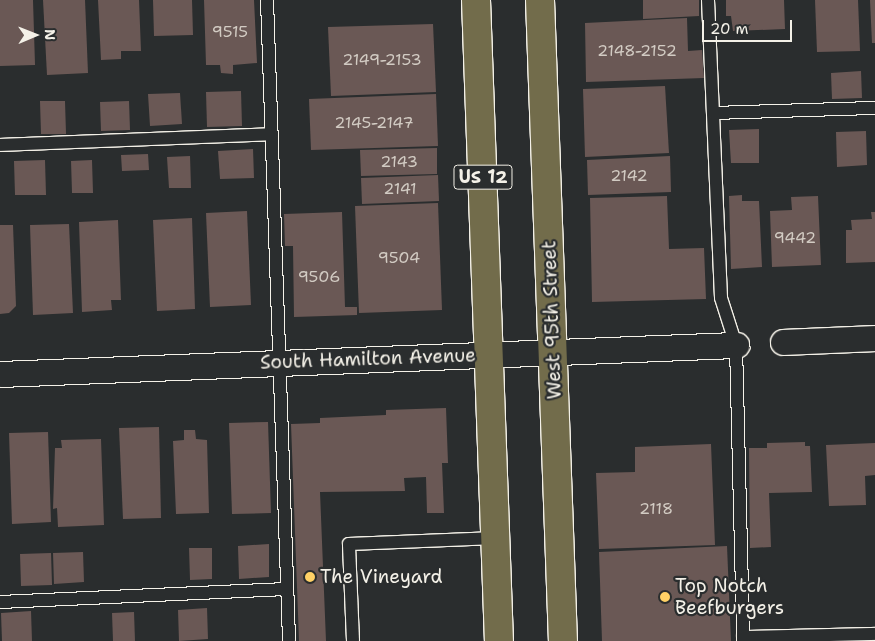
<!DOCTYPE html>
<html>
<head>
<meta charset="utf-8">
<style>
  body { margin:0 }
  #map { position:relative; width:875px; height:641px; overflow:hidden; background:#2a2d2e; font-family:"Shantell Sans",sans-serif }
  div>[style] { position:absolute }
  .building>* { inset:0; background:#6a5855 }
  .roads { filter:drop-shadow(1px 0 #f4f1e8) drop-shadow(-1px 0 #f4f1e8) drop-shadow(0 1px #f4f1e8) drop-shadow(0 -1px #f4f1e8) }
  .lane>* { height:12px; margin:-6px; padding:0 6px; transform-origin:6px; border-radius:6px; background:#2a2d2e }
  .street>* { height:25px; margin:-12.5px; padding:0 12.5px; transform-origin:12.5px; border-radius:12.5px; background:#2a2d2e }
  .primary>* { height:28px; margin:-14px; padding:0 14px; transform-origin:14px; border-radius:14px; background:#726c4b }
  .dots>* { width:14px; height:14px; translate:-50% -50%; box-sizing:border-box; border:2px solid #2a2d2e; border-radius:50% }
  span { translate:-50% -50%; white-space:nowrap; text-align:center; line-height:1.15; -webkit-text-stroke:4.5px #2a2d2e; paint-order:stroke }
  .number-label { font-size:16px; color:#d2cbc3 }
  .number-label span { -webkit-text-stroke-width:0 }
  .shield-label span { padding:1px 4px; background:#2a2d2e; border:1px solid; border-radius:4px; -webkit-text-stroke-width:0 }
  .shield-label { font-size:18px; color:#f4f1e8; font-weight:700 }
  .street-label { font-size:19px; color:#f4f1e8 }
  .poi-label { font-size:19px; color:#f4f1e8 }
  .left { translate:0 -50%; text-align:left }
  .north { position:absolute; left:10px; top:10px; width:50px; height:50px; -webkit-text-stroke:4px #2a2d2e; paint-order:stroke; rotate:89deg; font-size:14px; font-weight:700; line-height:20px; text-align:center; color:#f4f1e8 }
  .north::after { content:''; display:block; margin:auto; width:18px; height:22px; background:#f4f1e8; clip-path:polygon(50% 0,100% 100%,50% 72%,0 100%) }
  .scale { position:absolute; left:702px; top:20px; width:90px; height:22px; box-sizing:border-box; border:2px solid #f4f1e8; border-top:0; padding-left:6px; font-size:15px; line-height:18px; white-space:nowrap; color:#f4f1e8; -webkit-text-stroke:4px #2a2d2e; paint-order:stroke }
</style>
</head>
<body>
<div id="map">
  <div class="building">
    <i style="clip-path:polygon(0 0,33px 0,35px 65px,0 66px)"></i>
    <i style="clip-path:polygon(43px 0,85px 0,88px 73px,47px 75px)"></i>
    <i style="clip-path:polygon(98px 0,139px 0,141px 51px,121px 51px,121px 59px,101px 60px)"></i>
    <i style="clip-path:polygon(153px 0,192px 0,193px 35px,154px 36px)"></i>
    <i style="clip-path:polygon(204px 0,254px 0,257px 63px,233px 65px,233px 74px,221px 73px,220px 65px,206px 65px)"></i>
    <i style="clip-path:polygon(643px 0,699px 0,699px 16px,643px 19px)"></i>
    <i style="clip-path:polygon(726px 0,784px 0,785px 29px,733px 31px,731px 16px,726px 16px)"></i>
    <i style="clip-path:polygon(815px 0,858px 0,860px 51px,817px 52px)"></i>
    <i style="clip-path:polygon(870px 0,875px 0,875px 43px,872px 43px)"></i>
    <i style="clip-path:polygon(687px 18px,688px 51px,702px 50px,704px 78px,586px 82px,585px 23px)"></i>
    <i style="clip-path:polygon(433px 24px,436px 92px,331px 96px,328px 27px)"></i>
    <i style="clip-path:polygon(861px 71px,862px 98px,832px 99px,831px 73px)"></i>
    <i style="clip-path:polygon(665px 86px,669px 153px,585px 157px,583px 89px)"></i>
    <i style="clip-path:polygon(241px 91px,242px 126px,207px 127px,206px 92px)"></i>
    <i style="clip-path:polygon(180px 93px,182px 124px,150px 126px,148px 94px)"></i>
    <i style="clip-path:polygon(436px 94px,438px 146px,311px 150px,309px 99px)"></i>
    <i style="clip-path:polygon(40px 101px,65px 101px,66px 134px,41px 134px)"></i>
    <i style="clip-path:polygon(129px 101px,130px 130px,101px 131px,100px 102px)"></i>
    <i style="clip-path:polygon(759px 129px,759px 163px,731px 163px,729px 130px)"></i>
    <i style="clip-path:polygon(866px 131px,867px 165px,837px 167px,836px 132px)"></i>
    <i style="clip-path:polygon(437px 148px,437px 174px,361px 176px,360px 150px)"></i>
    <i style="clip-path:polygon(253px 149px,254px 178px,220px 179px,218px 151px)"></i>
    <i style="clip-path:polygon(148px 154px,149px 170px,122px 171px,121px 155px)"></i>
    <i style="clip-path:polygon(190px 156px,191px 188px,169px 188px,167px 157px)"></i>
    <i style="clip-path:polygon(670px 156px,671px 192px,588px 195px,587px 160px)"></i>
    <i style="clip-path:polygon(45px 160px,46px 195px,15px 195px,14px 161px)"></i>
    <i style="clip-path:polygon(92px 160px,93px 193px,72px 193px,71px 161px)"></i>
    <i style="clip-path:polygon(438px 175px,439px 201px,362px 204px,361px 178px)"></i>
    <i style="clip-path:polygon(742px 195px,742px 201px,759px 201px,762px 267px,731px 269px,729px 196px)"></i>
    <i style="clip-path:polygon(667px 196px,669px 249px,704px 248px,706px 299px,592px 302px,590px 198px)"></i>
    <i style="clip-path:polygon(818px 196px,821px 265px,772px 267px,770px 211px,792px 210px,791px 197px)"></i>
    <i style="clip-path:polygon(438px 203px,442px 310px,359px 313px,355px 206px)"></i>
    <i style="clip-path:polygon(247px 211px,251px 305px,210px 307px,206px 213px)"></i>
    <i style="clip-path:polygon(342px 212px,345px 307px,357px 307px,357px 315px,294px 317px,293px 246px,285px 246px,284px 214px)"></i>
    <i style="clip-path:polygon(871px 212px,875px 212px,875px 262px,846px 263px,846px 230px,852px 230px,851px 220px,872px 219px)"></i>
    <i style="clip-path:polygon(192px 218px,195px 309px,157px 311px,153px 220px)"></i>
    <i style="clip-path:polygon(118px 220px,121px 300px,111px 300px,112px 310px,82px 312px,79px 222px)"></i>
    <i style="clip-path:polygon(69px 224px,73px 313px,33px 315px,30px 225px)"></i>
    <i style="clip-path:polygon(0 225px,13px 225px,16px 306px,9px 313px,0 314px)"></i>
    <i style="clip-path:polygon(446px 408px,448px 463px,442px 463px,444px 513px,427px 513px,426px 477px,404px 478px,405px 491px,320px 492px,326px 641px,299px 641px,291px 424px,320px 423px,320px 418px,386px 415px,386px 410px)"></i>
    <i style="clip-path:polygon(268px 422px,271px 513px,232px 514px,229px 423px)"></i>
    <i style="clip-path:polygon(159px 427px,161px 518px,123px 519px,119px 428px)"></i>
    <i style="clip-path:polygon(184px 430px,195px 430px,196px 439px,207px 440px,209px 513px,176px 514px,173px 441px,184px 440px)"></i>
    <i style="clip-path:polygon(48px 432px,51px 522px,12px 524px,9px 433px)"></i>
    <i style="clip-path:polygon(101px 439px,104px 525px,58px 527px,57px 508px,53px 509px,55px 448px,62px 448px,61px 440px)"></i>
    <i style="clip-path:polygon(805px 442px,805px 446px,810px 446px,812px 492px,769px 493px,771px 547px,750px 548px,749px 448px,767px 448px,767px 443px)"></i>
    <i style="clip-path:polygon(875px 443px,875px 475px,865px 476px,866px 505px,829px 506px,826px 445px)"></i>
    <i style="clip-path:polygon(711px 444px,715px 545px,599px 549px,596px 473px,635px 472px,635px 447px)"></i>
    <i style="clip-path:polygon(269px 544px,269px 577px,239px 579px,238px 546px)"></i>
    <i style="clip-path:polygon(727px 546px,731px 641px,602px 641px,599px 552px)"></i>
    <i style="clip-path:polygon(189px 548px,212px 548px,212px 579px,190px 580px)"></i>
    <i style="clip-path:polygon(83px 552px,84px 582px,54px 584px,53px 553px)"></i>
    <i style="clip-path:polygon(51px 553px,52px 585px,21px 586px,20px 554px)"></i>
    <i style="clip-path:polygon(207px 608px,208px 639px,179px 641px,178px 610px)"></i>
    <i style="clip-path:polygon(31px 611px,32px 641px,2px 641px,1px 613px)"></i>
    <i style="clip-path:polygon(134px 612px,135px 641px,113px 641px,112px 613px)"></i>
  </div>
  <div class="roads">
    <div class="lane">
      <i style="left:267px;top:0;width:641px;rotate:88.03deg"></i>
      <i style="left:708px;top:0;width:298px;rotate:87.5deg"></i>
      <i style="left:721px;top:298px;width:49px;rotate:72.3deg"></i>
      <i style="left:736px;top:345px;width:296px;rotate:88.6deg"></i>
      <i style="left:713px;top:113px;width:162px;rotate:-1.8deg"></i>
      <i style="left:0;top:145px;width:271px;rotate:-2.3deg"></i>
      <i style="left:0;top:602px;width:287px;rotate:-2.6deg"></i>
      <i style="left:743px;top:637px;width:132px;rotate:-1.3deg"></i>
      <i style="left:353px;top:641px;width:97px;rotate:-92.4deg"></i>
      <i style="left:349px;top:544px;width:147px;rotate:-2.3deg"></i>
    </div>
    <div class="street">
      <i style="left:783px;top:342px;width:92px;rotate:-2.5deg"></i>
      <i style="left:0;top:374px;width:737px;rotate:-2.26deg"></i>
    </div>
    <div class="primary">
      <i style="left:476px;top:0;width:641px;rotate:87.95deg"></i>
      <i style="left:540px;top:0;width:641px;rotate:87.95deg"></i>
    </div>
  </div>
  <div class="dots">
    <i style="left:310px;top:577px;background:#ffd166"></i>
    <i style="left:665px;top:597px;background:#ffd166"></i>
  </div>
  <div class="number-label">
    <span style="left:230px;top:32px">9515</span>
    <span style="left:637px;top:51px">2148-2152</span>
    <span style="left:382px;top:60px">2149-2153</span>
    <span style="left:374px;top:123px">2145-2147</span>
    <span style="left:399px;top:162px">2143</span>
    <span style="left:629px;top:176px">2142</span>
    <span style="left:400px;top:189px">2141</span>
    <span style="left:795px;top:238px">9442</span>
    <span style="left:399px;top:258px">9504</span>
    <span style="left:319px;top:277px">9506</span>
    <span style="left:656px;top:509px">2118</span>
  </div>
  <div class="shield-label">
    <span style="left:483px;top:177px">US 12</span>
  </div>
  <div class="street-label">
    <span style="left:552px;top:320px;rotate:-92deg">West 95th Street</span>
    <span style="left:368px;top:359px;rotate:-2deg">South Hamilton Avenue</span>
  </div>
  <div class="poi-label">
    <span class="left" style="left:320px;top:577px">The Vineyard</span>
    <span class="left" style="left:675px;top:597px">Top Notch<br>Beefburgers</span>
  </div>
  <div class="north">N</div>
  <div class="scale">20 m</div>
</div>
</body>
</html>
